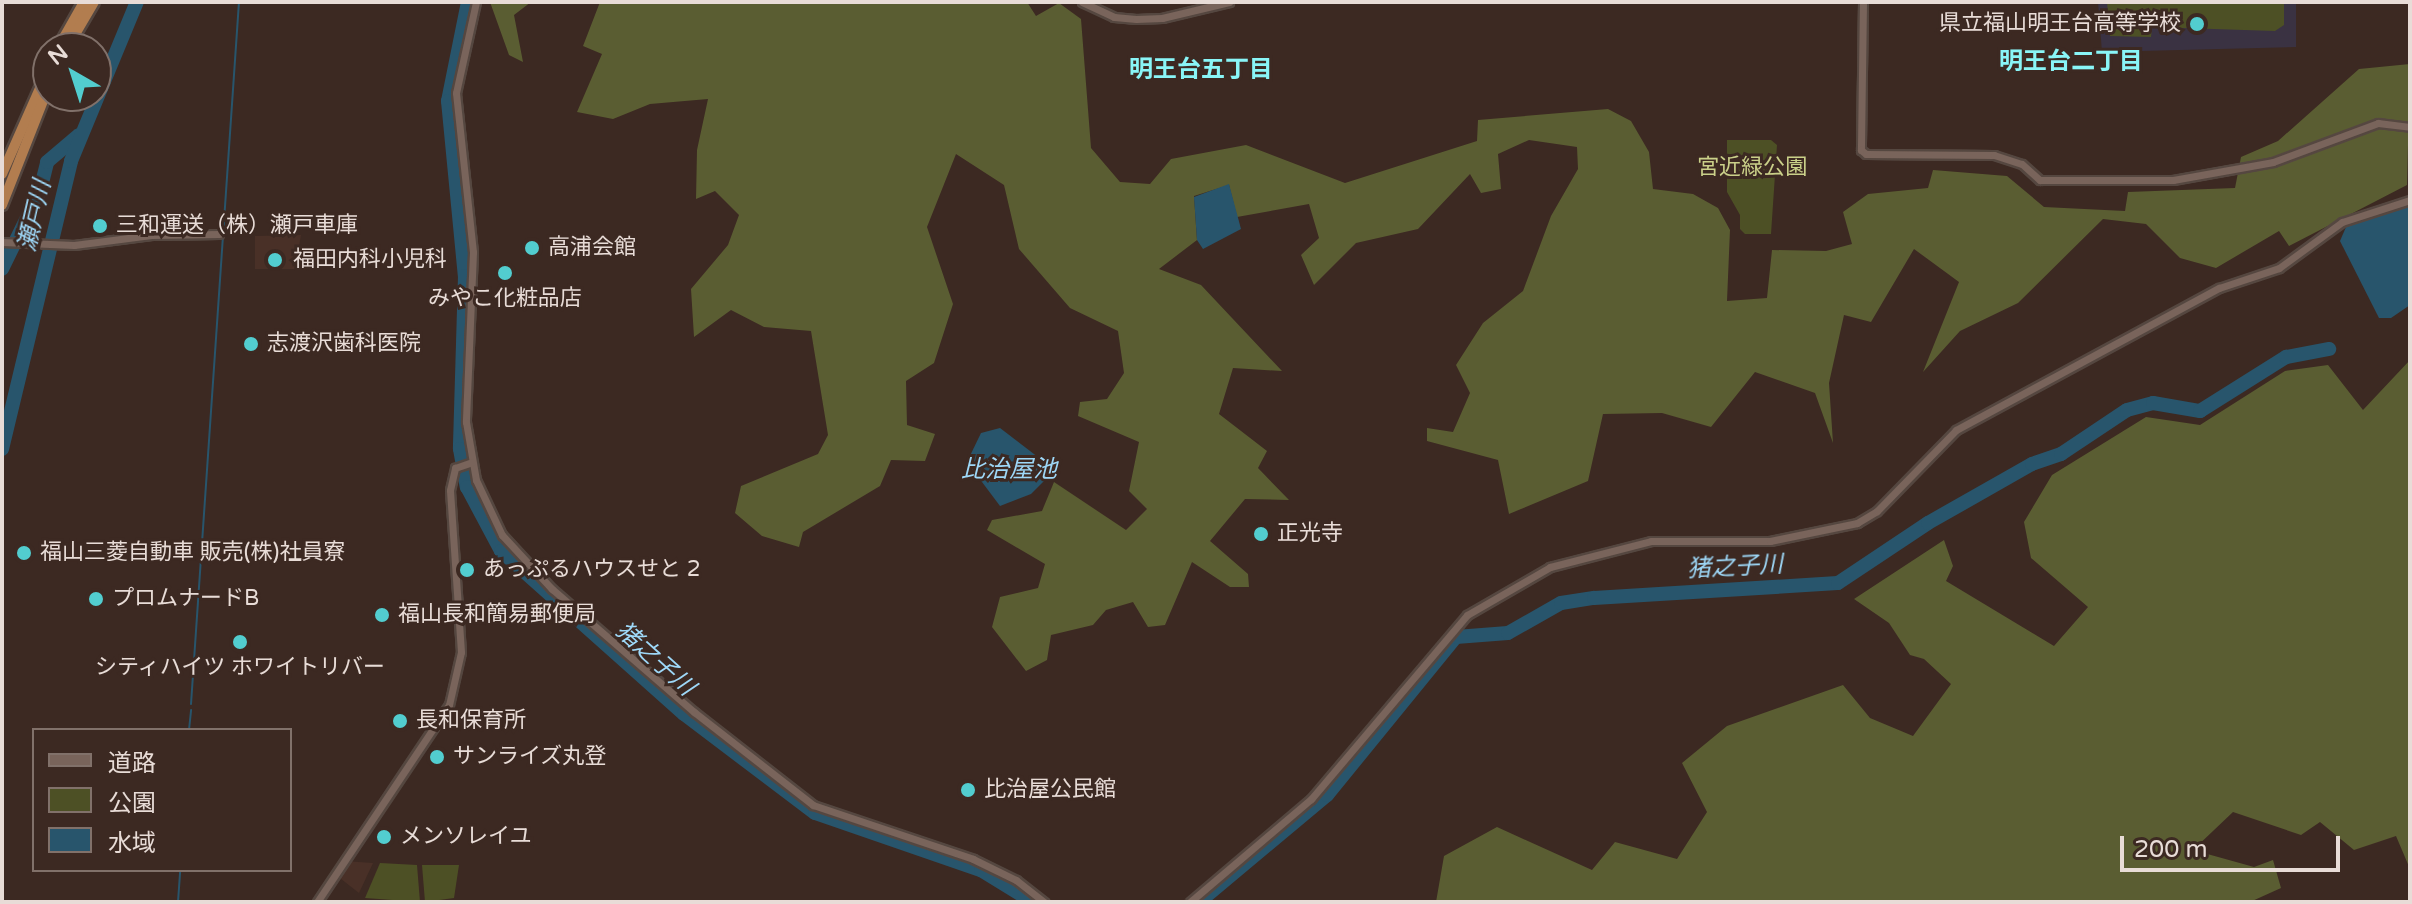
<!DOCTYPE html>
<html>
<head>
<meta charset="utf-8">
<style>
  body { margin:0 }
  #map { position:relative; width:2412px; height:904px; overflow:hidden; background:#3c2922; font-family:"Varela Round","Noto Sans JP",sans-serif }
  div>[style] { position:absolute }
  .built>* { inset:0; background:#493027 }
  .education>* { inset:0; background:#3a3242 }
  .green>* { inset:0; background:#4d5025 }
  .forest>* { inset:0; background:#5a5d32 }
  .water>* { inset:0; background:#28556c }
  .stream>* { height:2px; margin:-1px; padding:0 1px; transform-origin:1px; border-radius:1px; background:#28556c }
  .river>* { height:14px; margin:-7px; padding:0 7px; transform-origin:7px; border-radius:7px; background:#28556c }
  .roads { filter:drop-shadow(2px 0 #554740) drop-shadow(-2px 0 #554740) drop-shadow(0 2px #554740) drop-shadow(0 -2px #554740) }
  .tertiary>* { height:7px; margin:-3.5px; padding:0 3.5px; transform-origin:3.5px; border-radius:3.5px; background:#79645b }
  .trunk>* { height:10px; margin:-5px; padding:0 5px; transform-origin:5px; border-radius:5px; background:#b27d4f }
  .dots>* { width:22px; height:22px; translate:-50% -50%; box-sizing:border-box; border:4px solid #3c2922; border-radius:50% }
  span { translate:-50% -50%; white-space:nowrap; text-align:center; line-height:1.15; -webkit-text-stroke:6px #3c2922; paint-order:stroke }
  .poi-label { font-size:22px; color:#e8dcd7 }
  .right { translate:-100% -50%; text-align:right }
  .left { translate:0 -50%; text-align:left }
  .park-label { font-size:22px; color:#cad089 }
  .neighbourhood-label { font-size:24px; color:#89f5f7; font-weight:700 }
  .water-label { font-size:24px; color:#9ed8f8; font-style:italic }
  .frame { position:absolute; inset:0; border:4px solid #e8dcd7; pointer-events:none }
  .legend { position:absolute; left:32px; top:728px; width:260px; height:144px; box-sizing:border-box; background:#3c2922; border:2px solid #81716a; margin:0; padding:10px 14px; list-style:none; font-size:24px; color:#e8dcd7 }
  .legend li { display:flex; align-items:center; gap:16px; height:40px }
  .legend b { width:40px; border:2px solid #81716a }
  .north { position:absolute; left:32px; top:32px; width:80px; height:80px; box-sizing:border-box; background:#3c2922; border:2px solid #81716a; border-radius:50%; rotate:321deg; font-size:22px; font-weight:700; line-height:32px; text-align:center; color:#e8dcd7 }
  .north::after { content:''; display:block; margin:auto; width:28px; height:36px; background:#52cdcf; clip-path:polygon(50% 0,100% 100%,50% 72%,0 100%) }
  .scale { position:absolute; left:2120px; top:836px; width:220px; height:36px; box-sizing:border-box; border:4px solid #e8dcd7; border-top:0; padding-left:10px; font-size:24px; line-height:28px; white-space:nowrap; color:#e8dcd7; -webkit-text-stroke:6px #3c2922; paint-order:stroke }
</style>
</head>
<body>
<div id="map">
  <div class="built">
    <i style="clip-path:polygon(301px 235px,295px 269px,255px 269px,255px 236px)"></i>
    <i style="clip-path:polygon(344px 861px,373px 863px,359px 893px,336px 875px)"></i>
  </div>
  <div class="education">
    <i style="clip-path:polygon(2098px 2px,2296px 2px,2296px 47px,2102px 52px)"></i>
  </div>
  <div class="green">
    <i style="clip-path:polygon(2107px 2px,2284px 2px,2284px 25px,2275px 31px,2152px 27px,2151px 37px,2110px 36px)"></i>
    <i style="clip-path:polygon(1727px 140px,1771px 140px,1777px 145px,1771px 234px,1745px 234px,1740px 229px,1740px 215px,1727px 192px)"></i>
    <i style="clip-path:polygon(380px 863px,417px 865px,420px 902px,365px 898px)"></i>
    <i style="clip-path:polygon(422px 865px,459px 865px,454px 898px,425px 902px)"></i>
  </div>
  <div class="forest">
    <i style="clip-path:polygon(490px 2px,531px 2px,514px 15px,523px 62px,509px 55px)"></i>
    <i style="clip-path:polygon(600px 2px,1027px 2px,1036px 16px,1059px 3px,1081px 19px,1091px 148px,1120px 182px,1150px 184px,1171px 159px,1246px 145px,1345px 183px,1477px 141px,1478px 120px,1608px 109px,1631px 121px,1649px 152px,1653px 189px,1693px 194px,1718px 208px,1730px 230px,1727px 301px,1767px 298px,1772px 250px,1826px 251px,1852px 244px,1843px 212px,1868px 194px,1928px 188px,1933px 170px,2007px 176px,2044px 207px,2125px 211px,2128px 192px,2235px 188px,2241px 157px,2278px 141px,2359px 69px,2410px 64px,2407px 185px,2289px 246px,2279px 231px,2216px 268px,2180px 258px,2146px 224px,2103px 219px,2018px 303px,1960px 331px,1923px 372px,1959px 282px,1914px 249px,1871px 322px,1844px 315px,1829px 383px,1833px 443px,1815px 393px,1755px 372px,1711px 427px,1662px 413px,1603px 414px,1588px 481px,1509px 514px,1498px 460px,1427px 441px,1427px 428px,1453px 432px,1470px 393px,1456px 365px,1483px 323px,1523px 291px,1551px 216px,1578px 169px,1577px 147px,1529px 140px,1498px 154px,1501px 189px,1481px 193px,1470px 174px,1418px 229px,1356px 243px,1314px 285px,1301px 255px,1319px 238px,1309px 204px,1237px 217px,1229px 185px,1194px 196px,1197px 240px,1159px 269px,1201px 285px,1282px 371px,1233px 368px,1219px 414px,1267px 451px,1258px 468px,1289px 500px,1245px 499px,1210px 541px,1248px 574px,1249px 587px,1230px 587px,1192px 562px,1165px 625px,1148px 627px,1133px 602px,1106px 610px,1093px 625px,1051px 635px,1047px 660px,1026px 671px,992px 627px,1000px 597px,1038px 588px,1045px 564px,987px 530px,992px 520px,1042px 511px,1054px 482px,1126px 530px,1147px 509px,1129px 491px,1139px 442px,1078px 416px,1080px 402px,1107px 399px,1124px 373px,1118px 331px,1070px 308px,1019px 249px,1004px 185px,956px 154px,927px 227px,953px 304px,934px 363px,906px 381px,907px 425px,935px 434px,925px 461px,891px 460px,880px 486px,803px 532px,799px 547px,762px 536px,735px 513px,741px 486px,818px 454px,828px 435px,811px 331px,764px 327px,731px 310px,694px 337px,691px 289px,728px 245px,739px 215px,715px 191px,696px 199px,697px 150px,708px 99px,650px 104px,613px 119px,577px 112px,602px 54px,583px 46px)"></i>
    <i style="clip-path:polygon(2410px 360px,2410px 869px,2396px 836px,2354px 850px,2320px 822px,2301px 835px,2233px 812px,2193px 850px,2254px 867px,2273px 860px,2281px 888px,2250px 902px,1436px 902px,1444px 856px,1497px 827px,1592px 870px,1615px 842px,1677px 859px,1707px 812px,1682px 763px,1727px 726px,1843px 685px,1870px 718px,1913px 736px,1951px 684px,1924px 659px,1910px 655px,1889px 623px,1854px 599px,1944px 540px,1953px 566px,1946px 581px,2054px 646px,2088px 607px,2031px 558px,2024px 522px,2052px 475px,2146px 417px,2200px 425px,2285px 371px,2328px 365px,2363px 410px)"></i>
  </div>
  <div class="water">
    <i style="clip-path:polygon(1229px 184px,1241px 229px,1203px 249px,1197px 240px,1194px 197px)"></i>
    <i style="clip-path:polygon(2410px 206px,2410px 305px,2391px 318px,2379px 318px,2340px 241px,2346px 227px)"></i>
    <i style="clip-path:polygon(1000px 428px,1047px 464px,1044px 481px,1031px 494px,1000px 506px,967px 462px,981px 433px)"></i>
  </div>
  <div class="stream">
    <i style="left:191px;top:704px;width:704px;rotate:-86.09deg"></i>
    <i style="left:189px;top:730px;width:20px;rotate:-84deg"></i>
    <i style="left:178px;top:902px;width:32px;rotate:-86deg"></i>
  </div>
  <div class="river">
    <i style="left:468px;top:2px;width:101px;rotate:101.4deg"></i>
    <i style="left:448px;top:101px;width:176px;rotate:84.5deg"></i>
    <i style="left:465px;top:276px;width:173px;rotate:91.7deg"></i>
    <i style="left:460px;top:449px;width:39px;rotate:80deg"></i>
    <i style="left:467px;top:487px;width:72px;rotate:62deg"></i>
    <i style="left:501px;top:551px;width:245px;rotate:41.7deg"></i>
    <i style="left:684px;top:714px;width:164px;rotate:37.1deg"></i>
    <i style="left:815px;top:813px;width:176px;rotate:19deg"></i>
    <i style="left:981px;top:870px;width:61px;rotate:31.6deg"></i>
    <i style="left:2px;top:269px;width:87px;rotate:-64deg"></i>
    <i style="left:40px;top:191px;width:30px;rotate:-76deg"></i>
    <i style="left:47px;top:162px;width:42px;rotate:-40.2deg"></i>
    <i style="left:2px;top:449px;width:296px;rotate:-76.5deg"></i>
    <i style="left:71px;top:161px;width:172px;rotate:-67.5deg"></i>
    <i style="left:1199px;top:902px;width:167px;rotate:-39.9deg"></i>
    <i style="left:1327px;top:795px;width:204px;rotate:-50.8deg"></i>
    <i style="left:1456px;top:637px;width:52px;rotate:-4.4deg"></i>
    <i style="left:1508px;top:633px;width:61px;rotate:-29.5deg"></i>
    <i style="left:1561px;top:603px;width:33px;rotate:-9deg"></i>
    <i style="left:1594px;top:598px;width:244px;rotate:-3.5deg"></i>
    <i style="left:1838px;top:583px;width:108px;rotate:-33.7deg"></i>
    <i style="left:1928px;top:523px;width:120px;rotate:-29.6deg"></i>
    <i style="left:2032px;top:464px;width:31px;rotate:-19deg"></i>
    <i style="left:2061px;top:454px;width:79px;rotate:-33.7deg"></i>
    <i style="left:2127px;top:410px;width:27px;rotate:-15deg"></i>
    <i style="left:2153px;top:403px;width:48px;rotate:9.7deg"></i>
    <i style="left:2200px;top:411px;width:102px;rotate:-32.1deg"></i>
    <i style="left:2286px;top:357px;width:44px;rotate:-10.5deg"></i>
  </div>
  <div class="roads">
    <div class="tertiary">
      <i style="left:476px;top:2px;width:93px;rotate:102.4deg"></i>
      <i style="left:456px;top:93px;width:160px;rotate:83.9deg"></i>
      <i style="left:473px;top:252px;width:170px;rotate:92.4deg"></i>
      <i style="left:466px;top:422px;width:59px;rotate:80.2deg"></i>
      <i style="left:476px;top:480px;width:61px;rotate:64.7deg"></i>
      <i style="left:502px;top:535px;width:74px;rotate:47.2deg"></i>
      <i style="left:552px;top:589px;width:188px;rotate:40.9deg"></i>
      <i style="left:694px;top:712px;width:151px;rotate:38deg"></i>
      <i style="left:813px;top:805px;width:169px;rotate:18.6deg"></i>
      <i style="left:973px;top:859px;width:48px;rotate:26deg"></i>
      <i style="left:1016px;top:880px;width:36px;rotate:38deg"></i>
      <i style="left:1082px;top:2px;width:35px;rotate:25deg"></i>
      <i style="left:1114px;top:17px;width:22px;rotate:5deg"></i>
      <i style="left:1136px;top:19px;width:26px;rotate:-2deg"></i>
      <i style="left:1162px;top:18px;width:69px;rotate:-13.4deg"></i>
      <i style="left:1863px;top:2px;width:148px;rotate:90.8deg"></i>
      <i style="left:1861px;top:150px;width:6px;rotate:39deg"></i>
      <i style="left:1866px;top:154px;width:128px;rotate:0.4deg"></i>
      <i style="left:1994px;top:155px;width:29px;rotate:18deg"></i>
      <i style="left:2022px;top:164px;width:24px;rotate:42deg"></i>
      <i style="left:2040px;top:180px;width:133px"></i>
      <i style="left:2173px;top:180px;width:102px;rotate:-10.2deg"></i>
      <i style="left:2273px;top:162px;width:112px;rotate:-20.4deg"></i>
      <i style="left:2378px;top:123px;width:32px;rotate:7deg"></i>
      <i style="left:2px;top:242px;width:72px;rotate:2.4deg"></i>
      <i style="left:74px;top:245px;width:78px;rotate:-7.4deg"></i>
      <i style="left:151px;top:235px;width:68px;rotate:-0.8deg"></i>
      <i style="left:317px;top:902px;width:237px;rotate:-56.2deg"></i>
      <i style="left:449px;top:705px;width:54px;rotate:-77.2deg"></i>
      <i style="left:461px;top:652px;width:162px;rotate:-93.9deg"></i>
      <i style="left:450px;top:490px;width:23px;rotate:-77deg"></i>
      <i style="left:455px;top:468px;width:18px;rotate:-19deg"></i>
      <i style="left:1190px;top:902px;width:159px;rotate:-40.4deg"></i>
      <i style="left:1311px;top:799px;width:241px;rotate:-49.7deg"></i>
      <i style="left:1467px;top:615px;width:96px;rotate:-30deg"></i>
      <i style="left:1550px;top:567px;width:104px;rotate:-14.4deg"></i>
      <i style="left:1651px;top:541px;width:119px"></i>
      <i style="left:1770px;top:541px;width:89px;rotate:-11.7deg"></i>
      <i style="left:1857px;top:523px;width:23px;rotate:-31deg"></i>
      <i style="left:1877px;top:511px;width:113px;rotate:-45.7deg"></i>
      <i style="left:1956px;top:430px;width:299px;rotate:-28.4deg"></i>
      <i style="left:2219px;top:288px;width:63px;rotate:-18.4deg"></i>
      <i style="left:2279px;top:268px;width:78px;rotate:-36.1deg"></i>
      <i style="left:2342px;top:222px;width:71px;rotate:-17.9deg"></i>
    </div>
    <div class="trunk">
      <i style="left:58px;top:48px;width:53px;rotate:-60.5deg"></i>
      <i style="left:67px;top:48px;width:53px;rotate:-59.6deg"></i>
      <i style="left:2px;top:174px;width:114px;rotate:-66.1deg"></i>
      <i style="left:2px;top:205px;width:126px;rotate:-68.5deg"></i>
    </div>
  </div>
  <div class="dots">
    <i style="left:2197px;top:24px;background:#52cdcf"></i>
    <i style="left:100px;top:226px;background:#52cdcf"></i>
    <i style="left:532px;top:248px;background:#52cdcf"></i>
    <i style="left:275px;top:260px;background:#52cdcf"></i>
    <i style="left:505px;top:273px;background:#52cdcf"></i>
    <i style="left:251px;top:344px;background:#52cdcf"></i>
    <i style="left:1261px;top:534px;background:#52cdcf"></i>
    <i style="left:24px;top:553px;background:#52cdcf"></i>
    <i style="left:467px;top:570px;background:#52cdcf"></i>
    <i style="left:96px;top:599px;background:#52cdcf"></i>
    <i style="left:382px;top:615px;background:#52cdcf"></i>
    <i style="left:240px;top:642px;background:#52cdcf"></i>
    <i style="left:400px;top:721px;background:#52cdcf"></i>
    <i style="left:437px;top:757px;background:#52cdcf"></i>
    <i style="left:968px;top:790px;background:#52cdcf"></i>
    <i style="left:384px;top:837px;background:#52cdcf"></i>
  </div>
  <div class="poi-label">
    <span class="right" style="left:2181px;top:24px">県立福山明王台高等学校</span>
    <span class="left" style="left:116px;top:226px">三和運送（株）瀬戸車庫</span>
    <span class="left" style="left:548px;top:248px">高浦会館</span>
    <span class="left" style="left:293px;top:260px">福田内科小児科</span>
    <span style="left:505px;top:299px">みやこ化粧品店</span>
    <span class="left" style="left:267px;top:344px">志渡沢歯科医院</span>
    <span class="left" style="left:1277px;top:534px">正光寺</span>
    <span class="left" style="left:40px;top:553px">福山三菱自動車 販売(株)社員寮</span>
    <span class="left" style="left:483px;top:570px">あっぷるハウスせと 2</span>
    <span class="left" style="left:112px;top:599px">プロムナードB</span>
    <span class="left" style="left:398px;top:615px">福山長和簡易郵便局</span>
    <span style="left:240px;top:668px">シティハイツ ホワイトリバー</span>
    <span class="left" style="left:416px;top:721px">長和保育所</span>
    <span class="left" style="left:453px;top:757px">サンライズ丸登</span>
    <span class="left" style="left:984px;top:790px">比治屋公民館</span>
    <span class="left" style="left:400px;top:837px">メンソレイユ</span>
  </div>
  <div class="park-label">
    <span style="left:1752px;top:168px">宮近緑公園</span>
  </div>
  <div class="neighbourhood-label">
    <span style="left:2071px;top:62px">明王台二丁目</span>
    <span style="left:1201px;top:70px">明王台五丁目</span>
  </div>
  <div class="water-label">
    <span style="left:35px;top:216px;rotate:-77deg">瀬戸川</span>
    <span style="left:1009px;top:470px">比治屋池</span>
    <span style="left:1735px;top:567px;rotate:-3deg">猪之子川</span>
    <span style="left:655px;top:659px;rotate:42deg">猪之子川</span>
  </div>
  <div class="frame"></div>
  <ul class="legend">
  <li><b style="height:10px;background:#79645b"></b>道路</li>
  <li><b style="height:22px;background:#4d5025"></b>公園</li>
  <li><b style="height:22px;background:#28556c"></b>水域</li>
  </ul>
  <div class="north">N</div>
  <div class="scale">200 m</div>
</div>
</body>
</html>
